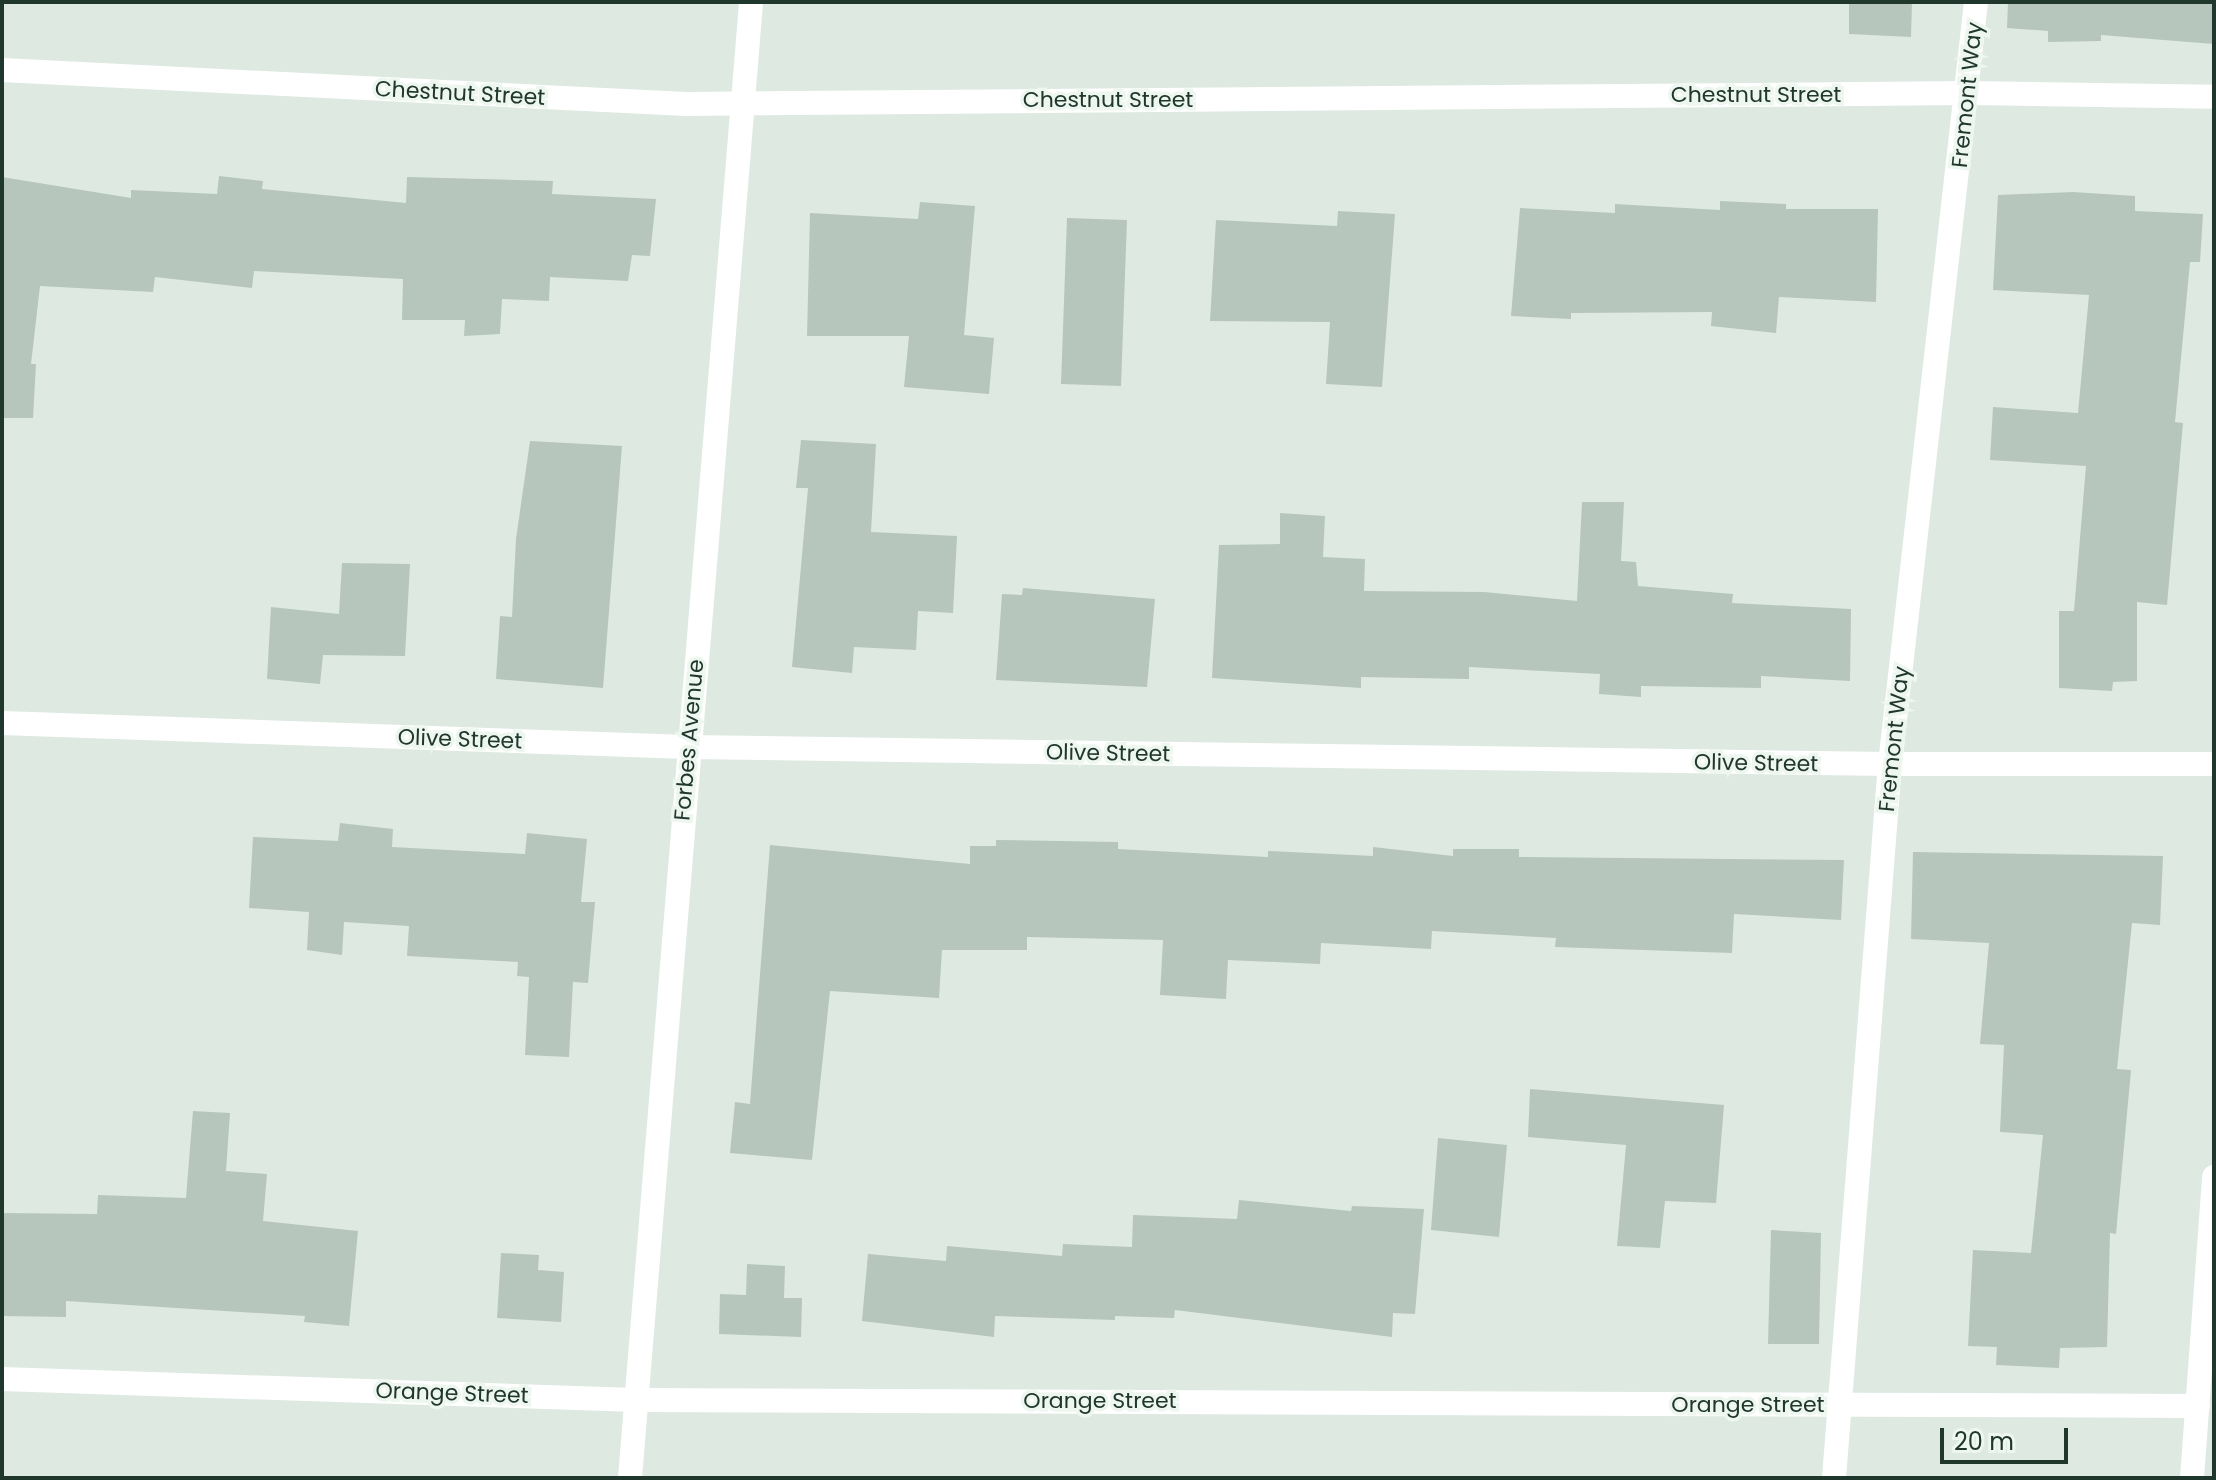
<!DOCTYPE html>
<html>
<head>
<meta charset="utf-8">
<style>
  body { margin:0 }
  #map { position:relative; width:2216px; height:1480px; overflow:hidden; background:#dee9e2; font-family:Poppins,sans-serif }
  div>[style] { position:absolute }
  .building>* { inset:0; background:#b6c6bd }
  .street>* { height:24px; margin:-12px; padding:0 12px; transform-origin:12px; border-radius:12px; background:#fff }
  span { translate:-50% -50%; white-space:nowrap; text-align:center; line-height:1.15; -webkit-text-stroke:7px #eef6f0; paint-order:stroke }
  .street-label { font-size:22px; color:#20372d }
  .frame { position:absolute; inset:0; border:4px solid #20372d; pointer-events:none }
  .scale { position:absolute; left:1940px; top:1428px; width:128px; height:36px; box-sizing:border-box; border:4px solid #20372d; border-top:0; padding-left:10px; font-size:24px; line-height:28px; white-space:nowrap; color:#20372d; -webkit-text-stroke:6px #eef6f0; paint-order:stroke }
</style>
</head>
<body>
<div id="map">
  <div class="building">
    <i style="clip-path:polygon(1849px 2px,1912px 2px,1911px 37px,1849px 34px)"></i>
    <i style="clip-path:polygon(2008px 2px,2214px 2px,2214px 44px,2101px 35px,2101px 41px,2048px 42px,2048px 31px,2007px 28px)"></i>
    <i style="clip-path:polygon(219px 176px,263px 181px,262px 189px,406px 203px,407px 177px,553px 181px,552px 194px,656px 199px,650px 256px,632px 255px,628px 281px,550px 277px,549px 301px,502px 299px,500px 334px,464px 336px,465px 320px,402px 320px,403px 279px,254px 271px,252px 288px,155px 277px,153px 292px,40px 286px,31px 364px,36px 364px,33px 418px,2px 418px,2px 177px,131px 198px,131px 190px,217px 194px)"></i>
    <i style="clip-path:polygon(2073px 192px,2135px 196px,2135px 211px,2203px 214px,2200px 262px,2190px 262px,2175px 422px,2183px 423px,2167px 605px,2137px 602px,2137px 681px,2113px 682px,2112px 691px,2059px 688px,2059px 611px,2074px 611px,2086px 466px,1990px 460px,1993px 407px,2078px 413px,2089px 295px,1993px 290px,1998px 195px)"></i>
    <i style="clip-path:polygon(1720px 201px,1786px 204px,1786px 209px,1878px 209px,1876px 302px,1779px 297px,1776px 333px,1711px 326px,1712px 312px,1571px 313px,1571px 319px,1511px 316px,1520px 208px,1615px 213px,1615px 204px,1720px 210px)"></i>
    <i style="clip-path:polygon(920px 202px,975px 206px,964px 335px,994px 338px,989px 394px,904px 387px,909px 336px,807px 336px,810px 213px,918px 219px)"></i>
    <i style="clip-path:polygon(1338px 211px,1395px 214px,1382px 387px,1326px 384px,1330px 322px,1210px 321px,1216px 220px,1337px 226px)"></i>
    <i style="clip-path:polygon(1067px 218px,1127px 220px,1121px 386px,1061px 384px)"></i>
    <i style="clip-path:polygon(801px 440px,876px 444px,871px 532px,957px 536px,953px 613px,918px 611px,916px 650px,854px 647px,852px 673px,792px 667px,808px 488px,796px 488px)"></i>
    <i style="clip-path:polygon(530px 441px,622px 446px,603px 688px,496px 679px,500px 616px,512px 617px,516px 539px)"></i>
    <i style="clip-path:polygon(1582px 502px,1624px 502px,1621px 561px,1636px 562px,1638px 586px,1733px 594px,1732px 603px,1851px 609px,1850px 681px,1761px 676px,1761px 688px,1641px 686px,1641px 697px,1599px 694px,1600px 674px,1469px 667px,1469px 679px,1361px 677px,1361px 688px,1212px 678px,1219px 545px,1280px 544px,1280px 513px,1325px 516px,1323px 557px,1365px 559px,1364px 591px,1484px 592px,1577px 601px)"></i>
    <i style="clip-path:polygon(342px 563px,410px 564px,405px 656px,323px 655px,320px 684px,267px 679px,271px 607px,339px 614px)"></i>
    <i style="clip-path:polygon(1023px 588px,1155px 599px,1147px 687px,996px 680px,1002px 594px,1022px 595px)"></i>
    <i style="clip-path:polygon(340px 823px,393px 829px,392px 847px,525px 854px,527px 833px,587px 839px,581px 902px,595px 902px,588px 983px,573px 982px,569px 1057px,525px 1055px,529px 977px,517px 976px,518px 962px,407px 956px,409px 926px,344px 922px,342px 955px,307px 950px,309px 912px,249px 908px,253px 837px,338px 841px)"></i>
    <i style="clip-path:polygon(996px 840px,1118px 842px,1118px 849px,1268px 857px,1268px 851px,1373px 856px,1373px 847px,1453px 856px,1453px 849px,1519px 849px,1519px 857px,1844px 860px,1841px 920px,1734px 914px,1732px 953px,1555px 947px,1556px 938px,1432px 931px,1431px 949px,1321px 943px,1320px 964px,1228px 960px,1226px 999px,1160px 995px,1163px 940px,1027px 937px,1027px 950px,942px 950px,939px 998px,830px 991px,812px 1160px,730px 1153px,735px 1102px,750px 1104px,770px 845px,970px 864px,970px 846px,996px 846px)"></i>
    <i style="clip-path:polygon(1913px 852px,2163px 856px,2160px 925px,2132px 923px,2117px 1069px,2131px 1070px,2116px 1234px,2110px 1233px,2107px 1347px,2060px 1348px,2059px 1368px,1996px 1365px,1997px 1347px,1968px 1346px,1973px 1250px,2031px 1253px,2043px 1135px,2000px 1132px,2004px 1045px,1980px 1044px,1989px 943px,1911px 939px)"></i>
    <i style="clip-path:polygon(1530px 1089px,1724px 1105px,1716px 1203px,1665px 1201px,1660px 1248px,1617px 1246px,1626px 1145px,1528px 1137px)"></i>
    <i style="clip-path:polygon(193px 1111px,230px 1113px,226px 1171px,267px 1174px,263px 1221px,358px 1231px,349px 1326px,304px 1322px,305px 1316px,66px 1301px,66px 1317px,2px 1316px,2px 1213px,97px 1214px,98px 1195px,186px 1198px)"></i>
    <i style="clip-path:polygon(1438px 1138px,1507px 1145px,1499px 1237px,1431px 1230px)"></i>
    <i style="clip-path:polygon(1239px 1200px,1351px 1211px,1352px 1206px,1424px 1209px,1415px 1314px,1393px 1313px,1392px 1337px,1175px 1310px,1174px 1318px,1115px 1316px,1115px 1320px,995px 1316px,994px 1337px,862px 1321px,868px 1254px,946px 1261px,947px 1246px,1062px 1256px,1063px 1244px,1132px 1247px,1133px 1215px,1237px 1219px)"></i>
    <i style="clip-path:polygon(1771px 1230px,1821px 1233px,1819px 1344px,1768px 1344px)"></i>
    <i style="clip-path:polygon(501px 1253px,539px 1255px,538px 1270px,564px 1272px,561px 1322px,497px 1318px)"></i>
    <i style="clip-path:polygon(747px 1264px,785px 1266px,784px 1298px,802px 1298px,801px 1337px,719px 1334px,720px 1294px,746px 1295px)"></i>
  </div>
  <div class="street">
    <i style="left:2px;top:70px;width:685px;rotate:2.85deg"></i>
    <i style="left:686px;top:104px;width:1283px;rotate:-0.49deg"></i>
    <i style="left:1969px;top:93px;width:245px;rotate:0.9deg"></i>
    <i style="left:2px;top:723px;width:686px;rotate:2deg"></i>
    <i style="left:688px;top:747px;width:1202px;rotate:0.81deg"></i>
    <i style="left:1890px;top:764px;width:324px"></i>
    <i style="left:2px;top:1379px;width:634px;rotate:1.9deg"></i>
    <i style="left:636px;top:1400px;width:1562px;rotate:0.22deg"></i>
    <i style="left:630px;top:1478px;width:1481px;rotate:-85.31deg"></i>
    <i style="left:1834px;top:1478px;width:716px;rotate:-85.52deg"></i>
    <i style="left:1890px;top:764px;width:767px;rotate:-83.56deg"></i>
    <i style="left:2192px;top:1478px;width:302px;rotate:-85.8deg"></i>
  </div>
  <div class="street-label">
    <span style="left:460px;top:93px;rotate:3deg">Chestnut Street</span>
    <span style="left:1756px;top:95px">Chestnut Street</span>
    <span style="left:1967px;top:95px;rotate:-84deg">Fremont Way</span>
    <span style="left:1108px;top:100px">Chestnut Street</span>
    <span style="left:460px;top:739px;rotate:2deg">Olive Street</span>
    <span style="left:1894px;top:739px;rotate:-84deg">Fremont Way</span>
    <span style="left:689px;top:740px;rotate:-85deg">Forbes Avenue</span>
    <span style="left:1108px;top:753px;rotate:1deg">Olive Street</span>
    <span style="left:1756px;top:763px;rotate:1deg">Olive Street</span>
    <span style="left:452px;top:1393px;rotate:2deg">Orange Street</span>
    <span style="left:1100px;top:1401px">Orange Street</span>
    <span style="left:1748px;top:1405px">Orange Street</span>
  </div>
  <div class="frame"></div>
  <div class="scale">20 m</div>
</div>
</body>
</html>
